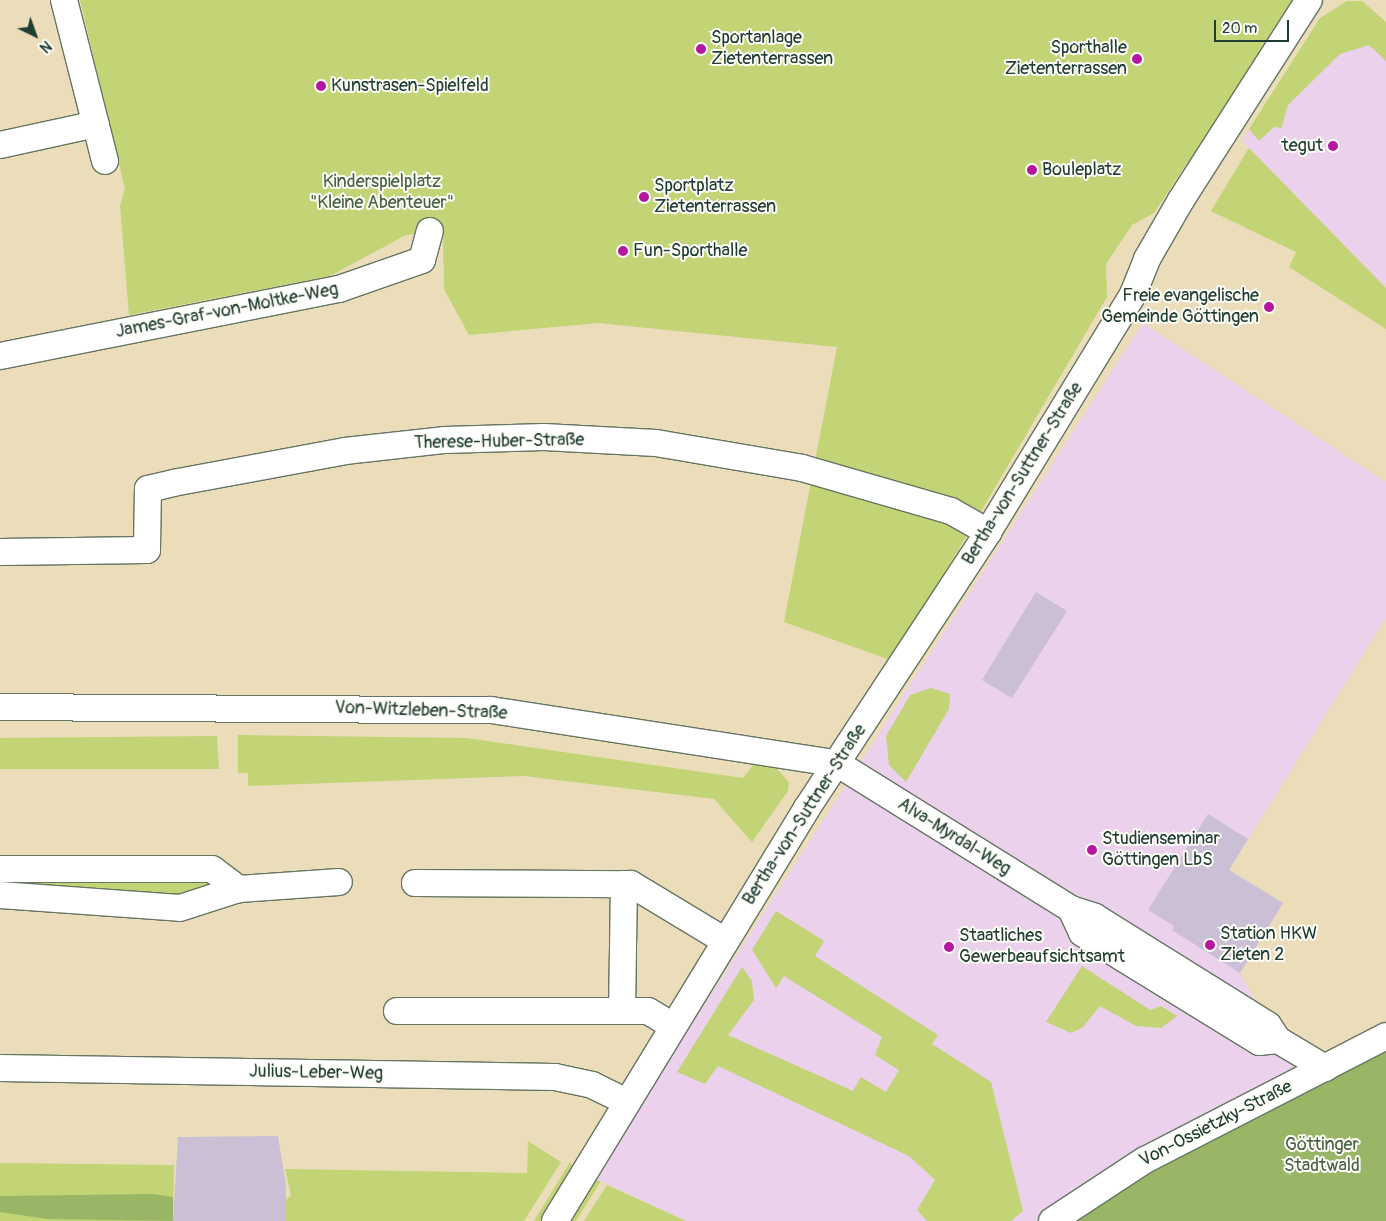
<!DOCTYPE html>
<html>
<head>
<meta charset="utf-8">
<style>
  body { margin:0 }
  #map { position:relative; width:1386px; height:1221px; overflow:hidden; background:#ebddb9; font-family:Pangolin,sans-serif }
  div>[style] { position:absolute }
  .built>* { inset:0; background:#ebd1eb }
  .industrial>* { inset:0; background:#cbbfd5 }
  .green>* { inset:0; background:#c2d476 }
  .forest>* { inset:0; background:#99b667 }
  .roads { filter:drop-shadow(1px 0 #667563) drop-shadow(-1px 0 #667563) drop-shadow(0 1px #667563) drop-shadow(0 -1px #667563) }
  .minor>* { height:26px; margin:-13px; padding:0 13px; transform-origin:13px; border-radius:13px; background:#fff }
  .dots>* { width:14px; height:14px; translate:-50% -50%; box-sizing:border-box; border:2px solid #fdfcf7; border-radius:50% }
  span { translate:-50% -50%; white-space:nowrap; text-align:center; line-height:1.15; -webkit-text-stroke:4px #fdfcf7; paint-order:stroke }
  .poi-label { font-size:18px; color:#1f3d34 }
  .left { translate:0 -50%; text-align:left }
  .right { translate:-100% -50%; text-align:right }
  .park-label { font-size:18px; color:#486344 }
  .street-label { font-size:18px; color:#1f3d34 }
  .north { position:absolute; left:10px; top:10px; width:50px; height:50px; -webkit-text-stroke:4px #fdfcf7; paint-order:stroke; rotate:138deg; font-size:14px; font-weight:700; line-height:20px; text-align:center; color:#1f3d34 }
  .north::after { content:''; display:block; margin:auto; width:18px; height:22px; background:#1f3d34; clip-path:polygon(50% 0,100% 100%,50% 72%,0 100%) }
  .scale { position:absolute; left:1214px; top:20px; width:75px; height:22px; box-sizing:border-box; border:2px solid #1f3d34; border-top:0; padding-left:6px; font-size:15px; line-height:18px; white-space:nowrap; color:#1f3d34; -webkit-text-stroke:4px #fdfcf7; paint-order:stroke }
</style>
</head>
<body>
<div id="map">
  <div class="built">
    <i style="clip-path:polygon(1347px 1px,1362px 1px,1386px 22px,1386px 288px,1242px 141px,1320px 18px)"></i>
    <i style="clip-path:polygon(1143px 323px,1386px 482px,1386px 618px,1229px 870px,1283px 903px,1240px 973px,1307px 1092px,1150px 1173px,1075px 1221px,686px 1221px,601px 1181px,591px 1181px)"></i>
  </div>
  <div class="industrial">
    <i style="clip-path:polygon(1036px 592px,1067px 611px,1012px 698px,982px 680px)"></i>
    <i style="clip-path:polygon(1208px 814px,1248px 839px,1229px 870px,1283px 903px,1240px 973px,1172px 930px,1174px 926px,1148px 910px)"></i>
    <i style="clip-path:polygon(278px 1136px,286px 1185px,286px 1221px,173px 1221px,178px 1137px)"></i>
  </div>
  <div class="green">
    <i style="clip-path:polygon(80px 0,1294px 0,1196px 158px,1187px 163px,1154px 213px,1132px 225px,1106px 264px,1107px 297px,893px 661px,784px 622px,837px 347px,598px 323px,469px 335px,444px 289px,443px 231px,406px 235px,330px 276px,129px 315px,120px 206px,125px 189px)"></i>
    <i style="clip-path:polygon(1347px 1px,1362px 1px,1386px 22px,1386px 61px,1369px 45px,1340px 54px,1288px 105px,1281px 129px,1275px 126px,1259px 141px,1249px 129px,1320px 18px)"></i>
    <i style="clip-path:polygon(1249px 148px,1386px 288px,1386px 329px,1289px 267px,1296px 252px,1211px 211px)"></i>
    <i style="clip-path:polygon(931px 688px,950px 694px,949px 709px,906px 782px,889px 765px,886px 736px,910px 695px)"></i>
    <i style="clip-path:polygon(238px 735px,466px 738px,743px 778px,757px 760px,775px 767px,789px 782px,788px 791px,752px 842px,714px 799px,524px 776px,248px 786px,248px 773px,238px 773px)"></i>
    <i style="clip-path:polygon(217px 736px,219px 769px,0 769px,0 738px)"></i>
    <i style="clip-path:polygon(210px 877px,215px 889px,177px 899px,0 880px)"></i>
    <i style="clip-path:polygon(776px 911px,824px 941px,815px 956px,938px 1035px,932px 1044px,991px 1082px,1023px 1211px,1011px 1221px,927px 1221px,917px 1210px,935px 1180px,909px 1156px,718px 1066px,705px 1084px,677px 1072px,742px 967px,752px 981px,754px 1000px,728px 1035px,853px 1091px,861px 1077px,886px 1092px,899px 1070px,875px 1055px,882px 1037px,784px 976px,776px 988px,752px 950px)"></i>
    <i style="clip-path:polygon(1082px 966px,1150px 1010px,1161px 1006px,1177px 1016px,1161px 1028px,1136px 1026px,1100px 1006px,1083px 1027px,1071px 1033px,1046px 1022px)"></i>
    <i style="clip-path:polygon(528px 1141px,561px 1162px,524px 1221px,286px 1221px,286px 1200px,291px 1195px,285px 1169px,527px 1173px)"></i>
    <i style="clip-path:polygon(570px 1162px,576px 1171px,544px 1221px,534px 1221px)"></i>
    <i style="clip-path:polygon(0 1163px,174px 1165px,173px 1221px,0 1221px)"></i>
    <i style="clip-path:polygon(591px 1181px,601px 1181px,576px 1221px,567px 1221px)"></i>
    <i style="clip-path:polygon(607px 1185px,686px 1221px,584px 1221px)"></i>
  </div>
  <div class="forest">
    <i style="clip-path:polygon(1386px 1051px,1386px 1221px,1075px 1221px,1150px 1173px)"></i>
    <i style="clip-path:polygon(153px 1194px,173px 1197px,173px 1221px,47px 1219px,0 1212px,0 1196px)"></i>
  </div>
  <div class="roads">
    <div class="minor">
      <i style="left:64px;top:0;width:166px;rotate:75.7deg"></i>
      <i style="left:0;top:145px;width:98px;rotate:-12.3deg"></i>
      <i style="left:0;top:356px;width:346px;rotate:-11.2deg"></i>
      <i style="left:339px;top:289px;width:88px;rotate:-19.3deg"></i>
      <i style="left:422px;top:260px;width:30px;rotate:-75deg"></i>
      <i style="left:0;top:552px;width:147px;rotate:-0.8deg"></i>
      <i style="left:147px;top:550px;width:61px;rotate:-89.1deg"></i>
      <i style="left:148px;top:489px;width:26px;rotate:-13deg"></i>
      <i style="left:173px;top:483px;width:175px;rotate:-10.5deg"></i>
      <i style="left:345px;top:451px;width:101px;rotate:-6.3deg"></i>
      <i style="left:445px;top:440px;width:99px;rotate:-1.7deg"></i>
      <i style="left:544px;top:437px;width:112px;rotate:3.1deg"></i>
      <i style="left:656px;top:443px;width:148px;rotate:9.7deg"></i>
      <i style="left:802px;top:468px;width:155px;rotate:16.1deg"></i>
      <i style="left:951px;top:511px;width:43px;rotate:29.6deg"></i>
      <i style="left:0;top:707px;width:491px;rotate:0.4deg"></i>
      <i style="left:491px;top:710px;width:351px;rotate:8.8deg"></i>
      <i style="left:838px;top:764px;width:274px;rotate:31.9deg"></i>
      <i style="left:1071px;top:909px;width:25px;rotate:18deg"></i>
      <i style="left:1095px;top:917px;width:204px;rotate:32deg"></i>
      <i style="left:1268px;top:1025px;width:18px;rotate:56deg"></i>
      <i style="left:1278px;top:1040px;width:55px;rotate:30.8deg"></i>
      <i style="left:0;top:869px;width:212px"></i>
      <i style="left:212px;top:869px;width:34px;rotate:37deg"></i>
      <i style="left:415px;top:883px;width:216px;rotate:0.3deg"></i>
      <i style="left:631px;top:884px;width:110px;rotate:31.2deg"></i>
      <i style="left:0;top:895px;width:180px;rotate:4.1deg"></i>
      <i style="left:180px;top:908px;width:62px;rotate:-17.9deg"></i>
      <i style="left:239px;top:889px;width:100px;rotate:-4deg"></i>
      <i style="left:1071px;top:909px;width:26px;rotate:65deg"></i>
      <i style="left:1082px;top:933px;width:208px;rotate:31.6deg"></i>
      <i style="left:1259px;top:1042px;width:19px;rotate:-6deg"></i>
      <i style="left:397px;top:1011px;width:225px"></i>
      <i style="left:622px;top:1011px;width:127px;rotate:-89.1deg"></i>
      <i style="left:622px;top:1011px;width:26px"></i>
      <i style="left:648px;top:1011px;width:29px;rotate:31deg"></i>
      <i style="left:0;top:1068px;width:555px;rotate:0.93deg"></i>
      <i style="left:555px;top:1077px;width:38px;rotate:12deg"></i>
      <i style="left:592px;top:1085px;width:39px;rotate:26deg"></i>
      <i style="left:555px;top:1221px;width:484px;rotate:-58.6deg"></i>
      <i style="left:807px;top:808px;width:330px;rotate:-56.7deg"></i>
      <i style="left:988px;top:532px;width:279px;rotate:-58.6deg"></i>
      <i style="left:1133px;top:294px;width:38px;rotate:-68deg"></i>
      <i style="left:1147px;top:259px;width:68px;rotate:-60deg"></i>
      <i style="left:1181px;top:200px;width:237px;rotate:-57.4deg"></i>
      <i style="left:1052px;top:1221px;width:111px;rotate:-33.3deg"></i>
      <i style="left:1145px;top:1160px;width:271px;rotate:-27.2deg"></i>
    </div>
  </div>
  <div class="dots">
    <i style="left:701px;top:49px;background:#b5179e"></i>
    <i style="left:1137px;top:59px;background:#b5179e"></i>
    <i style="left:321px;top:86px;background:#b5179e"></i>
    <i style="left:1333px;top:146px;background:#b5179e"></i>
    <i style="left:1032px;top:170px;background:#b5179e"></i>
    <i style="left:644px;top:197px;background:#b5179e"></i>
    <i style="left:623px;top:251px;background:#b5179e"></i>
    <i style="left:1269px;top:307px;background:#b5179e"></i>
    <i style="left:1092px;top:850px;background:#b5179e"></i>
    <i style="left:1210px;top:945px;background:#b5179e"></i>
    <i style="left:949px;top:947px;background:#b5179e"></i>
  </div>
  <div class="poi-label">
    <span class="left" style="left:711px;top:49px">Sportanlage<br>Zietenterrassen</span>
    <span class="right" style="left:1127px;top:59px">Sporthalle<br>Zietenterrassen</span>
    <span class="left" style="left:331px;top:86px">Kunstrasen-Spielfeld</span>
    <span class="right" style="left:1323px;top:146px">tegut</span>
    <span class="left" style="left:1042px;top:170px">Bouleplatz</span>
    <span class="left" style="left:654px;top:197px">Sportplatz<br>Zietenterrassen</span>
    <span class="left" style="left:633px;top:251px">Fun-Sporthalle</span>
    <span class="right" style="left:1259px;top:307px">Freie evangelische<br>Gemeinde Göttingen</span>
    <span class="left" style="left:1102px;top:850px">Studienseminar<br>Göttingen LbS</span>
    <span class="left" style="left:1220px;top:945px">Station HKW<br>Zieten 2</span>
    <span class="left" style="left:959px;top:947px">Staatliches<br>Gewerbeaufsichtsamt</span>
  </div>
  <div class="park-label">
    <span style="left:382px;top:193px">Kinderspielplatz<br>"Kleine Abenteuer"</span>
    <span style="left:1322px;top:1156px">Göttinger<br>Stadtwald</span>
  </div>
  <div class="street-label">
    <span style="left:227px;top:311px;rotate:-11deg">James-Graf-von-Moltke-Weg</span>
    <span style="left:499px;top:442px;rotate:-1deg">Therese-Huber-Straße</span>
    <span style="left:1023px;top:474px;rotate:-58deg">Bertha-von-Suttner-Straße</span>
    <span style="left:421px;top:711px;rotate:2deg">Von-Witzleben-Straße</span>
    <span style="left:805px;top:815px;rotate:-57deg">Bertha-von-Suttner-Straße</span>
    <span style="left:954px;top:837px;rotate:32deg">Alva-Myrdal-Weg</span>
    <span style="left:316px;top:1073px;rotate:1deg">Julius-Leber-Weg</span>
    <span style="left:1216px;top:1124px;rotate:-27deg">Von-Ossietzky-Straße</span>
  </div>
  <div class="north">N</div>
  <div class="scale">20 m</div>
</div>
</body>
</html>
